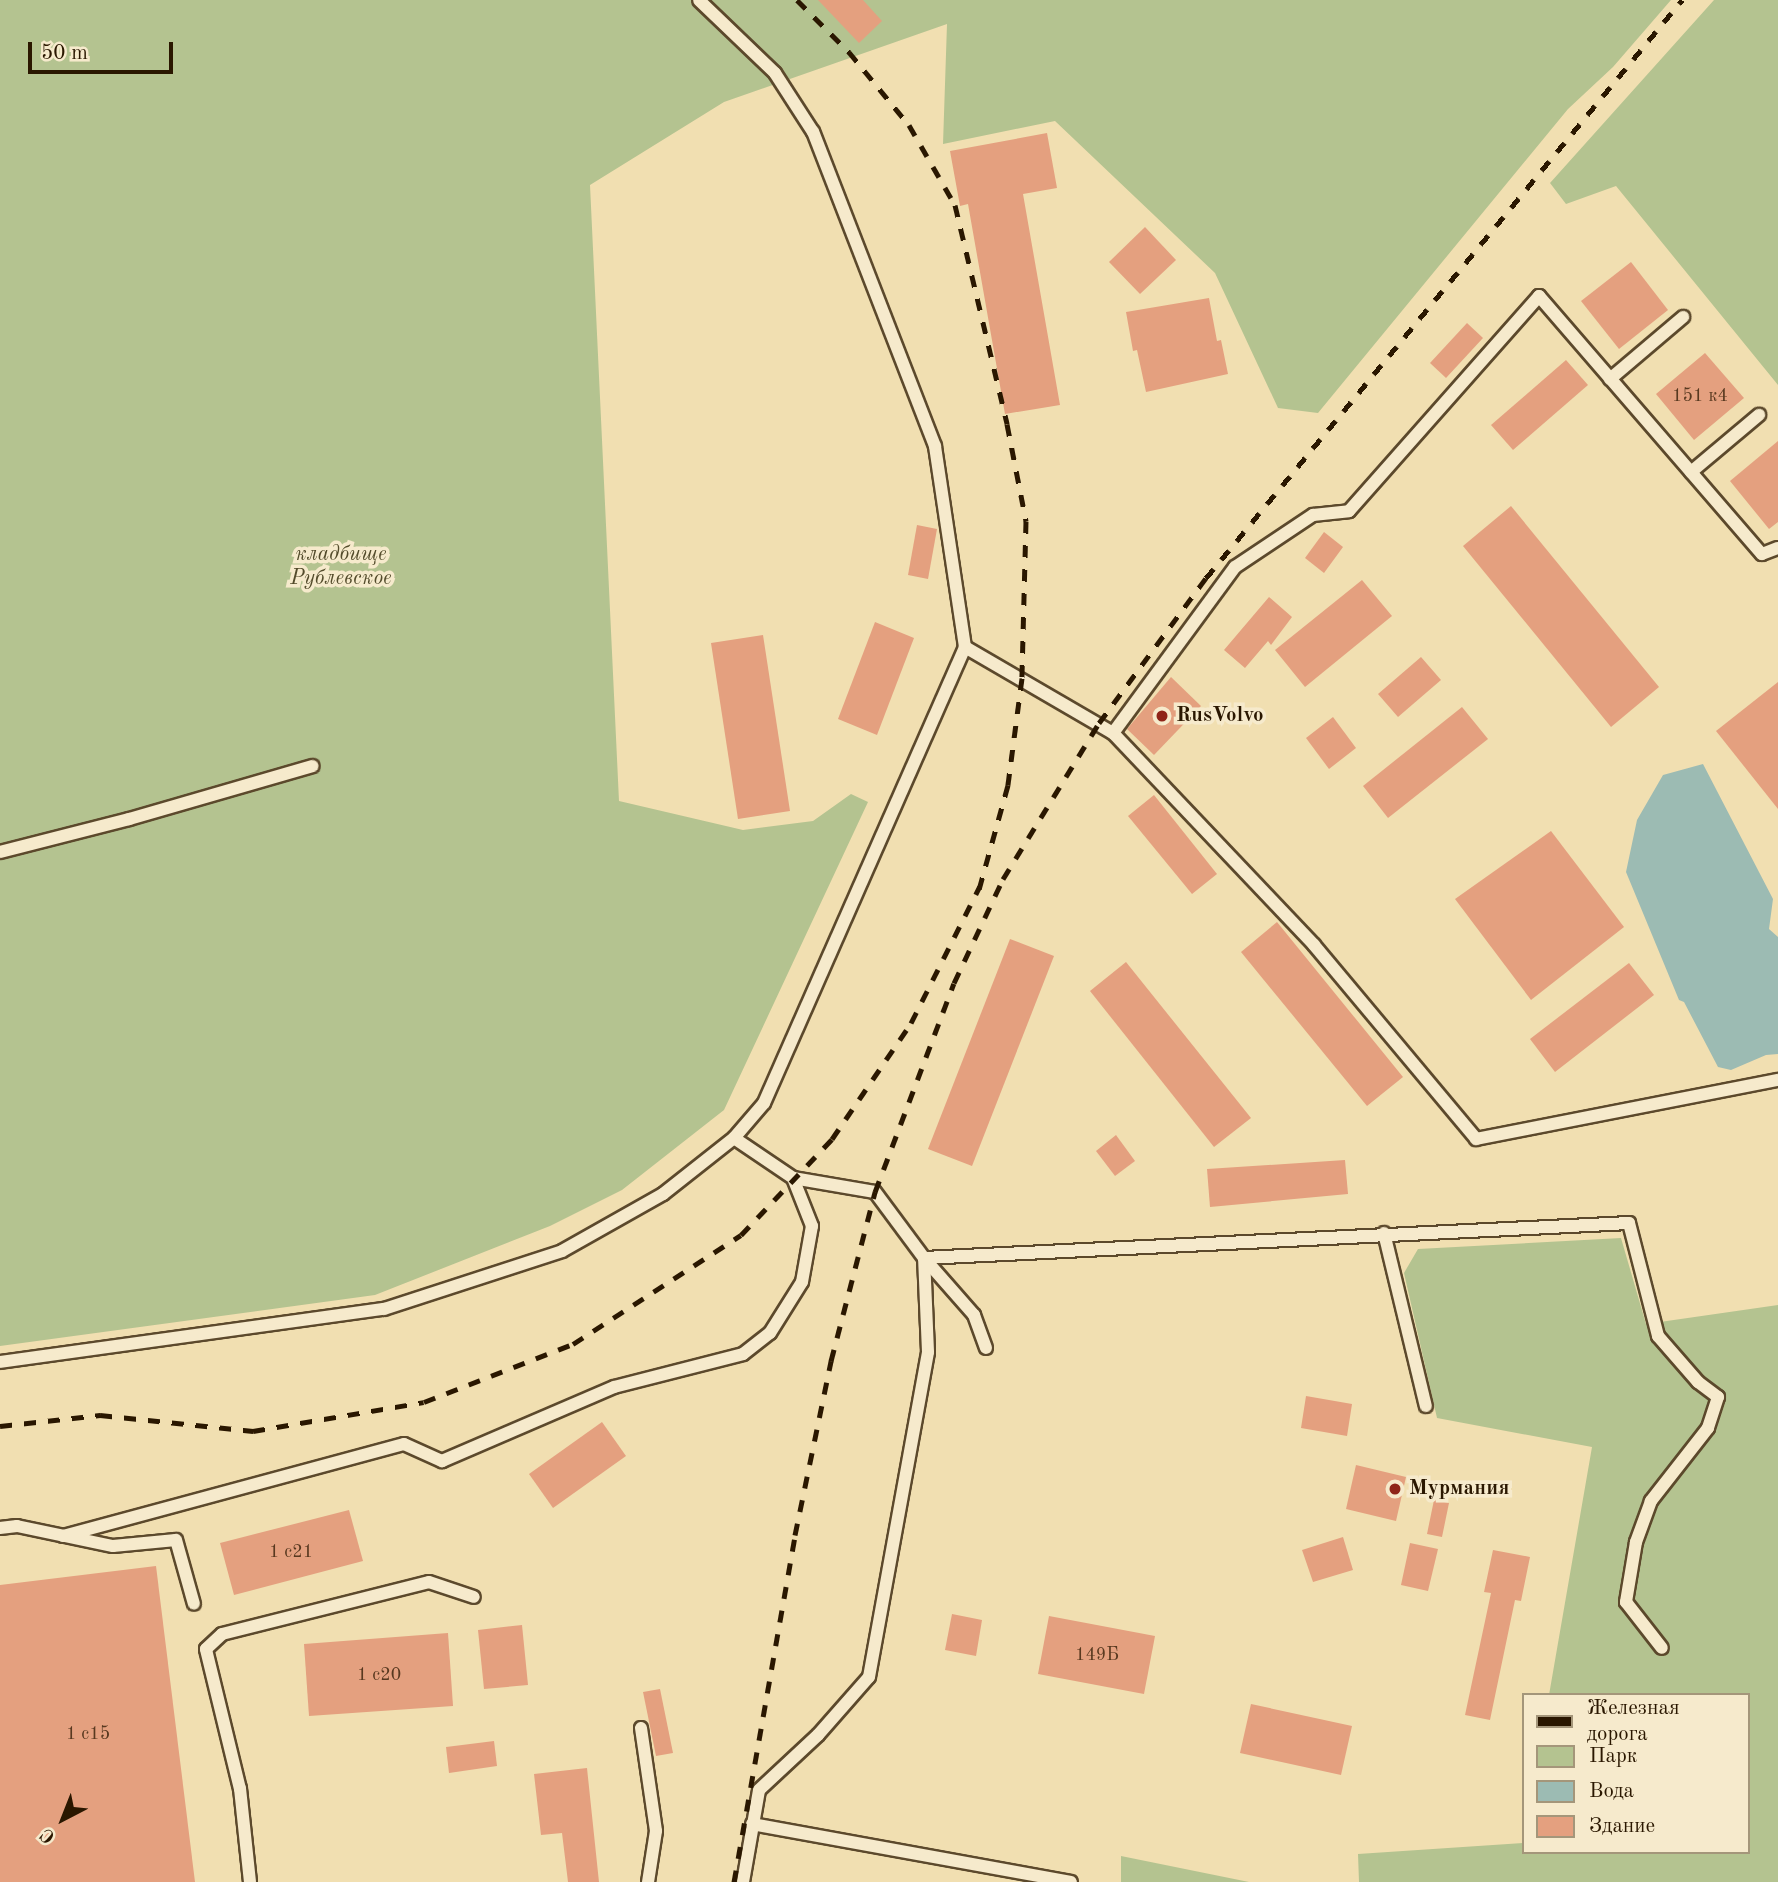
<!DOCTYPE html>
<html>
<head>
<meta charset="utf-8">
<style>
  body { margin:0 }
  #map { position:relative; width:1778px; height:1882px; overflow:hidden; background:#f1dfb1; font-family:"Old Standard TT",serif }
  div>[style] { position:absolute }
  .green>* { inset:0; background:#b4c390 }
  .water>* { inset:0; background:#9cbbb3 }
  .building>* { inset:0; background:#e4a07f }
  .roads { filter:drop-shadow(2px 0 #5c492c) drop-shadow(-2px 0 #5c492c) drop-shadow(0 2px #5c492c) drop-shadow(0 -2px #5c492c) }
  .service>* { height:12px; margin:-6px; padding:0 6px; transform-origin:6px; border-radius:6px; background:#f6eacc }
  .rail>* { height:5px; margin-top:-2.5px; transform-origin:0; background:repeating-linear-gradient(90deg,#2a1700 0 12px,transparent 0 24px) }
  .dots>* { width:19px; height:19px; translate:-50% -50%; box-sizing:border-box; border:4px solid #f6eacc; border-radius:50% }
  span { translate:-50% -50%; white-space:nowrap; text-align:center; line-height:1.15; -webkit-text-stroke:7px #f6eacc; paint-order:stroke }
  .number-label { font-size:18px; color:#583920 }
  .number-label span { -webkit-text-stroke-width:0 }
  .park-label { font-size:21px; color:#534b2b; font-style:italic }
  .poi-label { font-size:21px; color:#2a1700; font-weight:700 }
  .left { translate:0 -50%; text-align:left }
  .legend { position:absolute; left:1522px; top:1693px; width:228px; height:161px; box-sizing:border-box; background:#f6eacc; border:2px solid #a4967a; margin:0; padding:9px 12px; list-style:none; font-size:21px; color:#2a1700 }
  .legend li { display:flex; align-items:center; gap:14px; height:35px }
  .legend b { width:35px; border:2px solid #a4967a }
  .north { position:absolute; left:28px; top:1784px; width:70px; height:70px; -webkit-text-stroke:5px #f6eacc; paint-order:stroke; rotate:222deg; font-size:19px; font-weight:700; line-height:28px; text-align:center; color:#2a1700 }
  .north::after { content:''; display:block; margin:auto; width:24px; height:32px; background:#2a1700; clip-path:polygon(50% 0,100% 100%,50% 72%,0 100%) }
  .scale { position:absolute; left:28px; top:42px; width:145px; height:32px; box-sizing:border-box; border:4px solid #2a1700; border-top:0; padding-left:9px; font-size:21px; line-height:24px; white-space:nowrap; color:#2a1700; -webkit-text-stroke:5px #f6eacc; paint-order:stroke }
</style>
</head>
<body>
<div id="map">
  <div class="green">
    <i style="clip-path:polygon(0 0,1671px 0,1613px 67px,1568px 109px,1318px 413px,1278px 408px,1215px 273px,1055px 121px,943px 144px,947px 24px,724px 102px,590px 185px,619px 801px,743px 830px,813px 821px,851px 794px,868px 802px,724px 1110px,622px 1190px,550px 1226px,375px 1295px,0 1346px)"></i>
    <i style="clip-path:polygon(1714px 0,1778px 0,1778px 385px,1616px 186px,1566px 204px,1550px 183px)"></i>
    <i style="clip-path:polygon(1621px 1238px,1646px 1324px,1778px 1305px,1778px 1882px,1359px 1882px,1358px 1854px,1523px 1843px,1524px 1836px,1524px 1852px,1748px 1852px,1748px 1695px,1549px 1695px,1592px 1447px,1437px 1418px,1404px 1273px,1418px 1249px)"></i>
    <i style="clip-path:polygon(1121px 1856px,1249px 1882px,1121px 1882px)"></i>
  </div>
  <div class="water">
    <i style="clip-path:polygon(1703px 764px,1773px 899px,1769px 929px,1778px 937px,1778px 1054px,1766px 1055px,1731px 1070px,1718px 1067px,1684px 1002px,1679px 1000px,1626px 872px,1637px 820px,1663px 775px)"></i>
  </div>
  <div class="building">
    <i style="clip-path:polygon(818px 0,863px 0,882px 21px,859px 43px)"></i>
    <i style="clip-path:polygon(1047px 133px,1057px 188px,1023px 194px,1060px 405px,1005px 414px,968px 204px,960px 206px,950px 151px)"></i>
    <i style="clip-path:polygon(1145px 227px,1176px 260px,1140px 294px,1109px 262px)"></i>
    <i style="clip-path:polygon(1631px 262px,1668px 310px,1619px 349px,1581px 301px)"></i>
    <i style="clip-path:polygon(1209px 298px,1217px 341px,1221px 340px,1228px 374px,1146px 392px,1137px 350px,1133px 351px,1126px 312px)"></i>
    <i style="clip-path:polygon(1467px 323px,1483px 338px,1446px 378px,1430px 363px)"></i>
    <i style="clip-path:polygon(1705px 353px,1744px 398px,1694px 440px,1656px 394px)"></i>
    <i style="clip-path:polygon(1566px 360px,1588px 385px,1513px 450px,1491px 425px)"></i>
    <i style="clip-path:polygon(1778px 441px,1778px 522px,1769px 529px,1730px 481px)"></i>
    <i style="clip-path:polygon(1511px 506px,1659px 687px,1611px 727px,1463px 546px)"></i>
    <i style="clip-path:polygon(917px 525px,937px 529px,928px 579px,908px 575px)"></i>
    <i style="clip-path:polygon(1324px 532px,1343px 547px,1324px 573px,1305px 558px)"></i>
    <i style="clip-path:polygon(1362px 580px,1392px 616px,1305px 687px,1275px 650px)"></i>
    <i style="clip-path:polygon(1269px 597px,1292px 617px,1271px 645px,1268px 641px,1245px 668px,1224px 650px)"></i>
    <i style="clip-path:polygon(875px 622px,914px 638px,877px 735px,838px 719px)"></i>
    <i style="clip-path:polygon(763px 635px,790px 811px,738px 819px,711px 643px)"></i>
    <i style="clip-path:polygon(1421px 657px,1441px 680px,1398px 717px,1378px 694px)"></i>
    <i style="clip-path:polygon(1171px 677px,1201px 706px,1154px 755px,1127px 729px)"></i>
    <i style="clip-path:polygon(1778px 682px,1778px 809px,1716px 731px)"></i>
    <i style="clip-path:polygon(1462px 707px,1488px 739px,1388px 818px,1363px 786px)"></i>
    <i style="clip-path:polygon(1333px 717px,1356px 748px,1329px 769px,1306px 738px)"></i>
    <i style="clip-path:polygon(1154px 795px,1217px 874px,1192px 894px,1128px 816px)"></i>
    <i style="clip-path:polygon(1551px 831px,1624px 927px,1531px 1000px,1455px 899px)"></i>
    <i style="clip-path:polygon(1277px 922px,1403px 1077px,1367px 1106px,1241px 952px)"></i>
    <i style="clip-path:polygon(1010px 939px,1054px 956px,972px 1166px,928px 1149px)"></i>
    <i style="clip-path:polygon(1126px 962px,1251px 1118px,1214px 1147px,1090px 991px)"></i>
    <i style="clip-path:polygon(1629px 963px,1654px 995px,1555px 1072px,1530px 1039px)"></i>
    <i style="clip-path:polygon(1116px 1135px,1135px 1161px,1115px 1176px,1096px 1151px)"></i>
    <i style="clip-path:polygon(1345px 1160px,1348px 1194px,1210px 1207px,1207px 1169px)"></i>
    <i style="clip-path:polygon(1306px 1396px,1352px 1404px,1347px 1436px,1301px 1428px)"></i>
    <i style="clip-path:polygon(602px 1422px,626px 1456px,553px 1508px,529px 1474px)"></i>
    <i style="clip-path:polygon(1356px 1465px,1406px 1477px,1396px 1521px,1346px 1509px)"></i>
    <i style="clip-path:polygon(1434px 1500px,1449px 1503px,1442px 1537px,1427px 1534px)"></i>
    <i style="clip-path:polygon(349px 1510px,363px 1561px,234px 1595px,220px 1543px)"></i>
    <i style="clip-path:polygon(1343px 1537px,1353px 1570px,1313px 1582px,1302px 1550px)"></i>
    <i style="clip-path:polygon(1410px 1543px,1438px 1549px,1428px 1591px,1401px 1585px)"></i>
    <i style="clip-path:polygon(1493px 1550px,1530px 1557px,1521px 1601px,1515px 1600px,1490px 1720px,1465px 1715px,1491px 1593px,1484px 1592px)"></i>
    <i style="clip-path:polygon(156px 1566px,195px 1882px,0 1882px,0 1585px)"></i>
    <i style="clip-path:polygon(952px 1614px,982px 1620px,976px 1656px,945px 1650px)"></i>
    <i style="clip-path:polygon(1049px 1616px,1155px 1636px,1144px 1694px,1038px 1674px)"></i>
    <i style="clip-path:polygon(522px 1625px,528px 1685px,484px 1689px,478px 1630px)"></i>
    <i style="clip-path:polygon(448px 1633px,453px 1706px,309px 1716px,304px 1644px)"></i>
    <i style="clip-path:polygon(660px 1689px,673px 1753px,656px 1756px,643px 1692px)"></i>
    <i style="clip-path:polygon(1251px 1704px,1352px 1726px,1341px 1775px,1240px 1753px)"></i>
    <i style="clip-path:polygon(494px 1741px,497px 1766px,449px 1773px,446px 1747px)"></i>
    <i style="clip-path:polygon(587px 1768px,599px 1882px,568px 1882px,562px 1833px,541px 1835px,534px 1774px)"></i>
  </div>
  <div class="roads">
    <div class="service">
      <i style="left:1610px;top:379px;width:96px;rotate:-40.3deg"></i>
      <i style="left:1691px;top:472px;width:89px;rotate:-40deg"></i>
      <i style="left:965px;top:647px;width:171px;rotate:30.2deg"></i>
      <i style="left:1113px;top:733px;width:292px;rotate:46.5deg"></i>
      <i style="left:1314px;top:945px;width:253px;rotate:50.1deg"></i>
      <i style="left:1476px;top:1139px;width:308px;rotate:-11.1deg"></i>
      <i style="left:1113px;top:733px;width:206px;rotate:-53.7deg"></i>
      <i style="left:1235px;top:567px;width:94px;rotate:-33.7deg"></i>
      <i style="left:1313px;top:515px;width:36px;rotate:-6deg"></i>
      <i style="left:1349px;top:511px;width:287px;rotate:-48.5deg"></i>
      <i style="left:1539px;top:296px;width:341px;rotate:49.2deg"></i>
      <i style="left:1762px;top:554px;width:17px;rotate:-21deg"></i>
      <i style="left:0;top:852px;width:133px;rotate:-14.3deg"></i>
      <i style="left:129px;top:819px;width:191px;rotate:-16.1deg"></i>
      <i style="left:734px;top:1138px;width:71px;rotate:34.1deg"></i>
      <i style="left:793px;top:1178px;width:83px;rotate:9.7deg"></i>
      <i style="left:875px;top:1192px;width:82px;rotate:53.4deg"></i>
      <i style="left:924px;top:1258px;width:706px;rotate:-2.84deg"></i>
      <i style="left:1629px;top:1223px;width:117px;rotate:75.6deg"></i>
      <i style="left:1658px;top:1336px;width:61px;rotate:49deg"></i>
      <i style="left:1698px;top:1382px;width:25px;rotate:37deg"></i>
      <i style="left:1718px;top:1397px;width:33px;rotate:108deg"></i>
      <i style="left:1708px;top:1428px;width:93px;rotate:128deg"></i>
      <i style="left:1651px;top:1501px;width:44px;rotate:110.1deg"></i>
      <i style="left:1636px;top:1542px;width:61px;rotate:99.5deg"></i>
      <i style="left:1626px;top:1602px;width:58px;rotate:52deg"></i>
      <i style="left:1384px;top:1233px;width:178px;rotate:76.4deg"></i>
      <i style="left:0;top:1362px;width:388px;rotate:-7.9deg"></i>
      <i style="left:384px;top:1309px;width:187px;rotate:-18deg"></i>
      <i style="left:562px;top:1251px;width:116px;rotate:-29.4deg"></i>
      <i style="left:663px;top:1194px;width:90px;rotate:-38.3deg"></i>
      <i style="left:734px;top:1138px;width:46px;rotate:-49.4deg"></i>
      <i style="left:764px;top:1103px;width:498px;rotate:-66.2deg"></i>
      <i style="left:965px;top:647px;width:203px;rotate:-98.5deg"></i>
      <i style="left:935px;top:446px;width:337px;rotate:-111.2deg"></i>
      <i style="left:813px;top:132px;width:70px;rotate:-122.8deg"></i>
      <i style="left:775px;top:73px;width:105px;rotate:-136.2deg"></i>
      <i style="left:0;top:1528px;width:17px;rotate:-7deg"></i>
      <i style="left:17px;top:1526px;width:98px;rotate:11.8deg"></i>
      <i style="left:113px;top:1546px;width:63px;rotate:-5.4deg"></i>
      <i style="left:176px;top:1540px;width:66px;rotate:74.3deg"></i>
      <i style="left:63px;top:1536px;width:353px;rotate:-15.1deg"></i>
      <i style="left:404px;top:1444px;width:42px;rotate:24.1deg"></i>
      <i style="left:442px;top:1461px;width:187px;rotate:-23.3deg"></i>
      <i style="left:614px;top:1387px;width:133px;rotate:-14.3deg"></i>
      <i style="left:743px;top:1354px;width:34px;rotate:-38deg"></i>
      <i style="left:770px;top:1333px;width:60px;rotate:-57.9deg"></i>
      <i style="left:802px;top:1282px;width:57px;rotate:-79.9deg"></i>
      <i style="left:812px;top:1226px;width:52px;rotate:-111.6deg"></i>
      <i style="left:641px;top:1728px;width:104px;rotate:81.7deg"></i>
      <i style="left:656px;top:1831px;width:52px;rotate:98.9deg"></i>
      <i style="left:752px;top:1824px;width:324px;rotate:10.3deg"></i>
      <i style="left:250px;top:1882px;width:94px;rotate:-96.1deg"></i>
      <i style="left:240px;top:1789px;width:144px;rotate:-103.7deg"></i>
      <i style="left:206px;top:1649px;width:22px;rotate:-43deg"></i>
      <i style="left:222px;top:1634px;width:213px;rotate:-14.1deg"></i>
      <i style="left:429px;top:1582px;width:47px;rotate:18.4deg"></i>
      <i style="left:743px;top:1882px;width:93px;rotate:-80.1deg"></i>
      <i style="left:759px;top:1790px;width:81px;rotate:-43deg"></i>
      <i style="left:818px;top:1735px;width:77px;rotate:-48.7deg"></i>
      <i style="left:869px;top:1677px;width:330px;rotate:-79.7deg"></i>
      <i style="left:928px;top:1352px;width:94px;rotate:-92.4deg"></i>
      <i style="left:924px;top:1258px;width:76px;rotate:48.7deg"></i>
      <i style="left:974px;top:1315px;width:35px;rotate:70deg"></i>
    </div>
  </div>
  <div class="rail">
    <i style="left:797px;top:0;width:74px;rotate:45deg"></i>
    <i style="left:849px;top:52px;width:94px;rotate:50.6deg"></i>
    <i style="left:909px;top:125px;width:92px;rotate:60.1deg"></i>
    <i style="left:955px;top:205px;width:225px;rotate:76.6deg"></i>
    <i style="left:1007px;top:424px;width:99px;rotate:78.9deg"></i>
    <i style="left:1026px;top:521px;width:157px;rotate:91.5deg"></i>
    <i style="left:1022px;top:678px;width:108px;rotate:97.5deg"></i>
    <i style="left:1008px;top:785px;width:112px;rotate:105.5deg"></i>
    <i style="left:0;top:1426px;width:101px;rotate:-6.3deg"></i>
    <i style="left:100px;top:1415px;width:154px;rotate:6deg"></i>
    <i style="left:253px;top:1431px;width:173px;rotate:-9.6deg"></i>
    <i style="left:424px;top:1402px;width:160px;rotate:-21.3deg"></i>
    <i style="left:573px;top:1344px;width:200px;rotate:-33deg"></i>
    <i style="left:741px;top:1235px;width:132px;rotate:-46.5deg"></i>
    <i style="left:832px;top:1139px;width:140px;rotate:-55.7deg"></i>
    <i style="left:911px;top:1023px;width:153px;rotate:-63.3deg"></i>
    <i style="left:734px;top:1882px;width:352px;rotate:-80deg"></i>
    <i style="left:795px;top:1535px;width:178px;rotate:-78.3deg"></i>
    <i style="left:831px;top:1361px;width:175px;rotate:-75.4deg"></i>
    <i style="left:875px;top:1192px;width:223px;rotate:-69.3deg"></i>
    <i style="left:954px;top:983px;width:115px;rotate:-64.8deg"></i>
    <i style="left:1003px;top:879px;width:183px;rotate:-58.4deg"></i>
    <i style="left:1099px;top:723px;width:180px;rotate:-53.6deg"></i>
    <i style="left:1206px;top:578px;width:749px;rotate:-50.53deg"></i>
  </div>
  <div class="dots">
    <i style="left:1162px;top:716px;background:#8f2418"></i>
    <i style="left:1395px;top:1489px;background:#8f2418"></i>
  </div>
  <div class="number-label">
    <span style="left:1700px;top:396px">151 к4</span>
    <span style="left:291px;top:1552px">1 с21</span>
    <span style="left:1097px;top:1655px">149Б</span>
    <span style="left:379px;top:1675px">1 с20</span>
    <span style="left:88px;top:1734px">1 с15</span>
  </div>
  <div class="park-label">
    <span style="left:341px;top:567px">кладбище<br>Рублевское</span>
  </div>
  <div class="poi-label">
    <span class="left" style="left:1176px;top:716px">RusVolvo</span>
    <span class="left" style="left:1409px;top:1489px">Мурмания</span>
  </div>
  <ul class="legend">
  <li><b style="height:9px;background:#2a1700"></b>Железная дорога</li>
  <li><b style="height:19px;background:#b4c390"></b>Парк</li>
  <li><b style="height:19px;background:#9cbbb3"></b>Вода</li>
  <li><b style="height:19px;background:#e4a07f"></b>Здание</li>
  </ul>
  <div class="north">С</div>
  <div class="scale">50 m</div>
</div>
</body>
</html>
